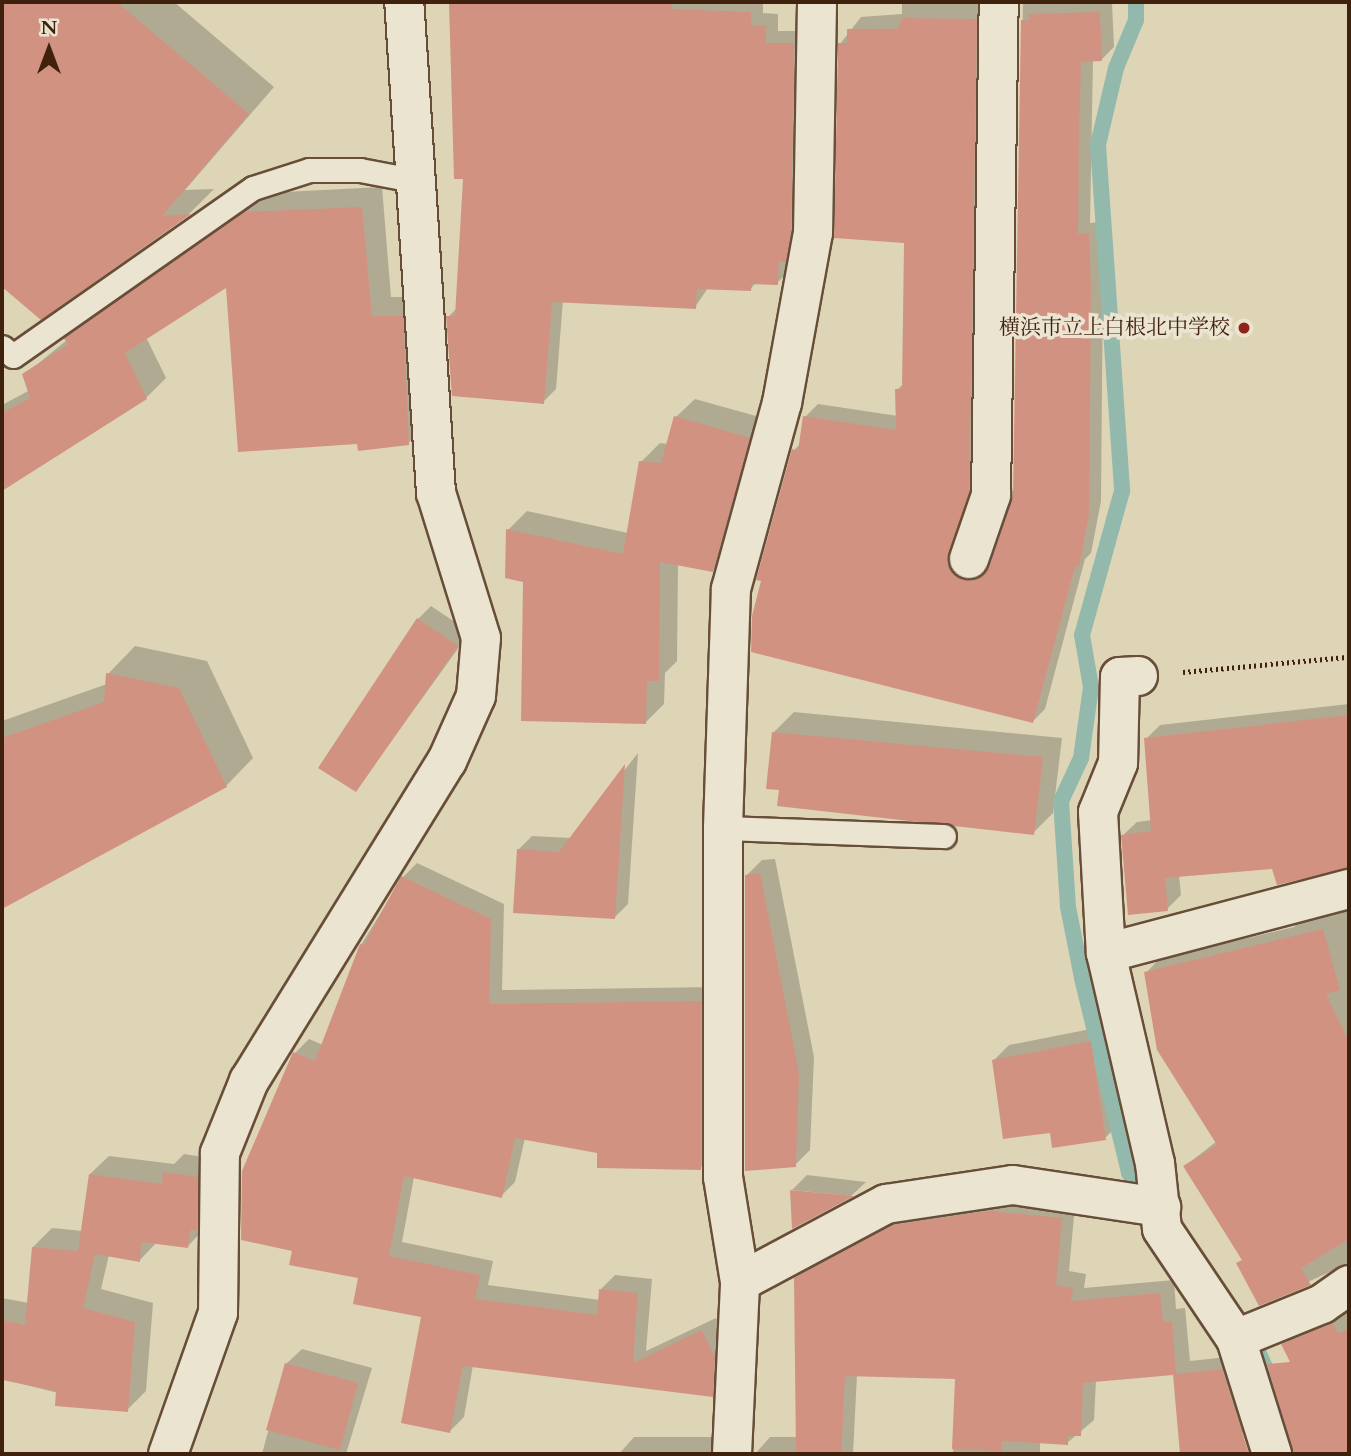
<!DOCTYPE html>
<html>
<head>
<meta charset="utf-8">
<style>
  body { margin:0 }
  #map { position:relative; width:1351px; height:1456px; overflow:hidden; background:#ded5b7; font-family:Cardo,"Noto Serif JP",serif }
  div>[style] { position:absolute }
  .shadow>* { inset:0; background:#0003 }
  .stream>* { height:16px; margin:-8px; padding:0 8px; transform-origin:8px; border-radius:8px; background:#93b9ad }
  .building>* { inset:0; background:#d29282 }
  .path>* { height:4.5px; margin-top:-2.25px; transform-origin:0; background:repeating-linear-gradient(90deg,#40210d 0 2px,transparent 0 5.5px) }
  .roads { filter:drop-shadow(2px 0 #684e38) drop-shadow(-2px 0 #684e38) drop-shadow(0 2px #684e38) drop-shadow(0 -2px #684e38) }
  .lane>* { height:23px; margin:-11.5px; padding:0 11.5px; transform-origin:11.5px; border-radius:11.5px; background:#eae4d0 }
  .street>* { height:38px; margin:-19px; padding:0 19px; transform-origin:19px; border-radius:19px; background:#eae4d0 }
  .dots>* { width:19px; height:19px; translate:-50% -50%; box-sizing:border-box; border:4px solid #eae4d0; border-radius:50% }
  span { translate:-50% -50%; white-space:nowrap; text-align:center; line-height:1.15; -webkit-text-stroke:7px #eae4d0; paint-order:stroke }
  .poi-label { font-size:21px; color:#40210d }
  .right { translate:-100% -50%; text-align:right }
  .frame { position:absolute; inset:0; border:4px solid #40210d; pointer-events:none }
  .north { position:absolute; left:14px; top:14px; width:70px; height:70px; -webkit-text-stroke:5px #eae4d0; paint-order:stroke; rotate:0deg; font-size:19px; font-weight:700; line-height:28px; text-align:center; color:#40210d }
  .north::after { content:''; display:block; margin:auto; width:24px; height:32px; background:#40210d; clip-path:polygon(50% 0,100% 100%,50% 72%,0 100%) }
</style>
</head>
<body>
<div id="map">
  <div class="shadow">
    <i style="clip-path:polygon(2px 2px,174px 2px,274px 87px,185px 190px,214px 189px,190px 213px,41px 317px,2px 284px)"></i>
    <i style="clip-path:polygon(450px 2px,763px 2px,763px 13px,778px 14px,778px 31px,806px 31px,803px 217px,790px 270px,777px 283px,757px 282px,750px 289px,708px 288px,695px 307px,563px 300px,556px 389px,543px 402px,448px 317px,457px 308px,465px 177px,455px 177px)"></i>
    <i style="clip-path:polygon(902px 2px,989px 2px,975px 568px,988px 568px,1015px 496px,1023px 2px,1112px 2px,1114px 47px,1101px 60px,1093px 60px,1090px 223px,1101px 222px,1103px 272px,1101px 501px,1091px 553px,1085px 559px,1045px 709px,1033px 721px,794px 450px,801px 443px,805px 417px,818px 404px,898px 416px,897px 390px,903px 384px,906px 242px,840px 44px,861px 17px,902px 14px)"></i>
    <i style="clip-path:polygon(382px 187px,391px 297px,422px 297px,428px 423px,408px 443px,359px 442px,228px 285px,146px 337px,166px 378px,146px 398px,2px 489px,2px 405px,30px 390px,24px 375px,67px 340px,85px 319px,265px 193px)"></i>
    <i style="clip-path:polygon(695px 399px,767px 419px,731px 552px,712px 570px,678px 564px,677px 661px,665px 673px,664px 704px,646px 722px,525px 580px,508px 530px,527px 511px,628px 533px,641px 462px,660px 443px,668px 444px,676px 417px)"></i>
    <i style="clip-path:polygon(431px 606px,470px 632px,356px 790px,418px 619px)"></i>
    <i style="clip-path:polygon(135px 646px,207px 661px,253px 758px,226px 786px,2px 907px,2px 721px,107px 684px,108px 674px)"></i>
    <i style="clip-path:polygon(1349px 704px,1349px 867px,1279px 883px,1273px 867px,1179px 875px,1181px 895px,1167px 909px,1123px 835px,1137px 822px,1152px 820px,1146px 739px,1160px 725px)"></i>
    <i style="clip-path:polygon(794px 712px,1062px 738px,1053px 813px,1033px 833px,781px 789px,774px 732px)"></i>
    <i style="clip-path:polygon(638px 753px,628px 904px,614px 918px,518px 850px,532px 836px,571px 838px)"></i>
    <i style="clip-path:polygon(775px 859px,814px 1057px,810px 1150px,795px 1165px,747px 875px,762px 860px)"></i>
    <i style="clip-path:polygon(417px 863px,504px 904px,502px 990px,715px 987px,715px 1154px,700px 1168px,525px 1138px,515px 1182px,501px 1196px,414px 1177px,402px 1242px,493px 1261px,488px 1285px,600px 1300px,601px 1289px,615px 1275px,652px 1279px,646px 1351px,716px 1318px,728px 1342px,726px 1381px,712px 1396px,473px 1365px,464px 1417px,450px 1431px,423px 1315px,360px 1277px,295px 1249px,295px 1053px,309px 1039px,323px 1045px,361px 945px,403px 877px)"></i>
    <i style="clip-path:polygon(1349px 901px,1349px 1263px,1267px 1301px,1185px 1166px,1217px 1141px,1146px 973px,1159px 959px,1294px 927px,1307px 914px)"></i>
    <i style="clip-path:polygon(1106px 1026px,1120px 1123px,1105px 1138px,1052px 1131px,994px 1060px,1009px 1045px)"></i>
    <i style="clip-path:polygon(184px 1154px,216px 1159px,206px 1227px,188px 1246px,157px 1242px,139px 1261px,109px 1255px,101px 1289px,153px 1303px,146px 1391px,127px 1410px,2px 1379px,2px 1298px,29px 1303px,33px 1247px,52px 1228px,83px 1231px,90px 1174px,109px 1156px,174px 1164px)"></i>
    <i style="clip-path:polygon(807px 1175px,866px 1182px,851px 1196px,792px 1190px)"></i>
    <i style="clip-path:polygon(1005px 1197px,1075px 1205px,1069px 1271px,1086px 1274px,1084px 1288px,1174px 1280px,1176px 1309px,1185px 1308px,1190px 1361px,1236px 1356px,1250px 1426px,1235px 1440px,1174px 1373px,1096px 1380px,1094px 1420px,1067px 1443px,1040px 1441px,1040px 1454px,953px 1454px,957px 1377px,857px 1375px,853px 1454px,755px 1454px,770px 1437px,797px 1437px,795px 1279px,810px 1264px,909px 1212px)"></i>
    <i style="clip-path:polygon(1349px 1309px,1349px 1454px,1327px 1454px,1284px 1344px,1298px 1331px)"></i>
    <i style="clip-path:polygon(302px 1349px,372px 1368px,346px 1454px,262px 1454px,286px 1364px)"></i>
    <i style="clip-path:polygon(634px 1437px,724px 1437px,733px 1454px,619px 1454px)"></i>
  </div>
  <div class="stream">
    <i style="left:1136px;top:2px;width:18px;rotate:90deg"></i>
    <i style="left:1136px;top:20px;width:52px;rotate:112.6deg"></i>
    <i style="left:1116px;top:68px;width:79px;rotate:103.2deg"></i>
    <i style="left:1098px;top:145px;width:347px;rotate:86deg"></i>
    <i style="left:1122px;top:491px;width:149px;rotate:105.5deg"></i>
    <i style="left:1082px;top:635px;width:53px;rotate:80.2deg"></i>
    <i style="left:1091px;top:687px;width:72px;rotate:98deg"></i>
    <i style="left:1081px;top:758px;width:47px;rotate:114.9deg"></i>
    <i style="left:1061px;top:801px;width:106px;rotate:86.2deg"></i>
    <i style="left:1068px;top:907px;width:72px;rotate:78.8deg"></i>
    <i style="left:1082px;top:978px;width:201px;rotate:76.4deg"></i>
    <i style="left:1129px;top:1173px;width:33px;rotate:47deg"></i>
    <i style="left:1256px;top:1347px;width:61px;rotate:65.9deg"></i>
  </div>
  <div class="building">
    <i style="clip-path:polygon(2px 2px,117px 2px,249px 114px,162px 216px,191px 214px,41px 320px,2px 287px)"></i>
    <i style="clip-path:polygon(449px 2px,672px 2px,672px 9px,751px 12px,751px 25px,766px 26px,766px 43px,794px 43px,791px 231px,786px 262px,779px 261px,778px 285px,752px 284px,751px 291px,697px 289px,696px 309px,552px 302px,544px 404px,452px 396px,446px 316px,455px 316px,463px 179px,454px 179px)"></i>
    <i style="clip-path:polygon(1100px 12px,1102px 61px,1081px 62px,1079px 131px,1078px 234px,1089px 233px,1091px 286px,1089px 514px,1079px 567px,1075px 566px,1033px 723px,751px 652px,752px 616px,761px 581px,756px 580px,792px 449px,798px 451px,803px 416px,896px 430px,895px 389px,902px 389px,904px 243px,834px 238px,838px 43px,847px 43px,847px 29px,897px 29px,902px 18px,977px 19px,969px 491px,947px 563px,953px 574px,972px 581px,990px 566px,1013px 495px,1021px 20px,1029px 20px,1029px 14px)"></i>
    <i style="clip-path:polygon(362px 207px,372px 316px,403px 316px,409px 445px,358px 451px,357px 444px,238px 452px,226px 288px,125px 353px,147px 399px,2px 491px,2px 413px,30px 398px,22px 374px,69px 344px,63px 338px,243px 212px)"></i>
    <i style="clip-path:polygon(674px 416px,750px 438px,713px 572px,660px 562px,659px 681px,647px 681px,646px 724px,521px 721px,523px 582px,505px 578px,506px 529px,623px 554px,639px 461px,661px 463px)"></i>
    <i style="clip-path:polygon(417px 618px,458px 646px,356px 792px,318px 768px)"></i>
    <i style="clip-path:polygon(106px 673px,179px 688px,227px 787px,2px 909px,2px 738px,104px 702px)"></i>
    <i style="clip-path:polygon(1349px 715px,1349px 868px,1277px 885px,1272px 869px,1165px 878px,1168px 911px,1128px 915px,1121px 835px,1151px 831px,1144px 738px)"></i>
    <i style="clip-path:polygon(772px 732px,1043px 757px,1034px 835px,777px 806px,779px 790px,766px 789px)"></i>
    <i style="clip-path:polygon(625px 764px,615px 919px,513px 913px,517px 849px,559px 852px)"></i>
    <i style="clip-path:polygon(760px 873px,799px 1073px,796px 1167px,745px 1171px,745px 875px)"></i>
    <i style="clip-path:polygon(401px 876px,491px 919px,489px 1004px,701px 1001px,701px 1170px,597px 1168px,597px 1153px,515px 1138px,502px 1198px,404px 1176px,389px 1256px,480px 1275px,475px 1299px,597px 1315px,599px 1289px,638px 1293px,633px 1363px,702px 1330px,715px 1357px,713px 1397px,463px 1366px,450px 1433px,401px 1423px,421px 1317px,353px 1304px,358px 1278px,289px 1265px,292px 1251px,241px 1240px,242px 1171px,293px 1052px,315px 1061px,360px 944px,364px 945px)"></i>
    <i style="clip-path:polygon(1323px 929px,1340px 990px,1326px 994px,1349px 1042px,1349px 1239px,1301px 1268px,1311px 1285px,1259px 1306px,1236px 1263px,1242px 1260px,1183px 1166px,1217px 1145px,1157px 1050px,1144px 972px)"></i>
    <i style="clip-path:polygon(1091px 1041px,1106px 1140px,1052px 1148px,1050px 1133px,1003px 1139px,992px 1060px)"></i>
    <i style="clip-path:polygon(163px 1172px,198px 1177px,197px 1231px,191px 1229px,188px 1248px,141px 1242px,140px 1262px,95px 1254px,83px 1308px,135px 1322px,128px 1412px,55px 1406px,56px 1391px,2px 1380px,2px 1320px,25px 1325px,32px 1247px,78px 1251px,89px 1174px,162px 1184px)"></i>
    <i style="clip-path:polygon(790px 1190px,854px 1196px,792px 1229px)"></i>
    <i style="clip-path:polygon(990px 1211px,1062px 1218px,1056px 1285px,1073px 1288px,1071px 1301px,1160px 1293px,1163px 1322px,1172px 1321px,1176px 1374px,1222px 1369px,1249px 1454px,1180px 1454px,1173px 1375px,1083px 1383px,1081px 1436px,1068px 1436px,1068px 1445px,1002px 1441px,1001px 1451px,952px 1449px,955px 1379px,845px 1376px,841px 1454px,796px 1454px,794px 1278px,893px 1225px)"></i>
    <i style="clip-path:polygon(1332px 1323px,1338px 1333px,1349px 1329px,1349px 1454px,1293px 1454px,1267px 1364px,1290px 1362px,1281px 1344px)"></i>
    <i style="clip-path:polygon(285px 1363px,358px 1383px,340px 1450px,266px 1430px)"></i>
  </div>
  <div class="path">
    <i style="left:1183px;top:672px;width:167px;rotate:-5.2deg"></i>
  </div>
  <div class="roads">
    <div class="lane">
      <i style="left:2px;top:347px;width:14px;rotate:39deg"></i>
      <i style="left:13px;top:356px;width:293px;rotate:-35deg"></i>
      <i style="left:253px;top:188px;width:59px;rotate:-17.8deg"></i>
      <i style="left:309px;top:170px;width:51px"></i>
      <i style="left:360px;top:170px;width:59px;rotate:10.7deg"></i>
      <i style="left:723px;top:828px;width:221px;rotate:2.1deg"></i>
    </div>
    <div class="street">
      <i style="left:969px;top:559px;width:68px;rotate:-71deg"></i>
      <i style="left:991px;top:495px;width:493px;rotate:-89.1deg"></i>
      <i style="left:1138px;top:676px;width:18px;rotate:177deg"></i>
      <i style="left:1120px;top:677px;width:86px;rotate:91.3deg"></i>
      <i style="left:1118px;top:763px;width:53px;rotate:112.2deg"></i>
      <i style="left:1098px;top:812px;width:141px;rotate:86.8deg"></i>
      <i style="left:1106px;top:953px;width:216px;rotate:76.9deg"></i>
      <i style="left:1155px;top:1163px;width:66px;rotate:83.9deg"></i>
      <i style="left:1162px;top:1229px;width:133px;rotate:56.1deg"></i>
      <i style="left:1236px;top:1339px;width:121px;rotate:72.6deg"></i>
      <i style="left:1106px;top:953px;width:251px;rotate:-14.8deg"></i>
      <i style="left:740px;top:1282px;width:166px;rotate:-28.1deg"></i>
      <i style="left:886px;top:1204px;width:128px;rotate:-8.5deg"></i>
      <i style="left:1013px;top:1185px;width:150px;rotate:8.5deg"></i>
      <i style="left:1236px;top:1339px;width:93px;rotate:-22.1deg"></i>
      <i style="left:1322px;top:1304px;width:33px;rotate:-35deg"></i>
      <i style="left:168px;top:1454px;width:150px;rotate:-70.5deg"></i>
      <i style="left:218px;top:1313px;width:160px;rotate:-89.3deg"></i>
      <i style="left:220px;top:1153px;width:78px;rotate:-68.1deg"></i>
      <i style="left:249px;top:1081px;width:376px;rotate:-58.3deg"></i>
      <i style="left:447px;top:761px;width:71px;rotate:-66deg"></i>
      <i style="left:476px;top:696px;width:58px;rotate:-85.1deg"></i>
      <i style="left:481px;top:638px;width:152px;rotate:-107.2deg"></i>
      <i style="left:436px;top:493px;width:492px;rotate:-93.7deg"></i>
      <i style="left:732px;top:1454px;width:172px;rotate:-87.3deg"></i>
      <i style="left:740px;top:1282px;width:106px;rotate:-99.2deg"></i>
      <i style="left:723px;top:1177px;width:349px;rotate:-90deg"></i>
      <i style="left:723px;top:828px;width:239px;rotate:-88.1deg"></i>
      <i style="left:731px;top:589px;width:193px;rotate:-74.7deg"></i>
      <i style="left:782px;top:403px;width:173px;rotate:-79.7deg"></i>
      <i style="left:813px;top:233px;width:231px;rotate:-89deg"></i>
    </div>
  </div>
  <div class="dots">
    <i style="left:1244px;top:328px;background:#8f2418"></i>
  </div>
  <div class="poi-label">
    <span class="right" style="left:1230px;top:328px">横浜市立上白根北中学校</span>
  </div>
  <div class="frame"></div>
  <div class="north">N</div>
</div>
</body>
</html>
